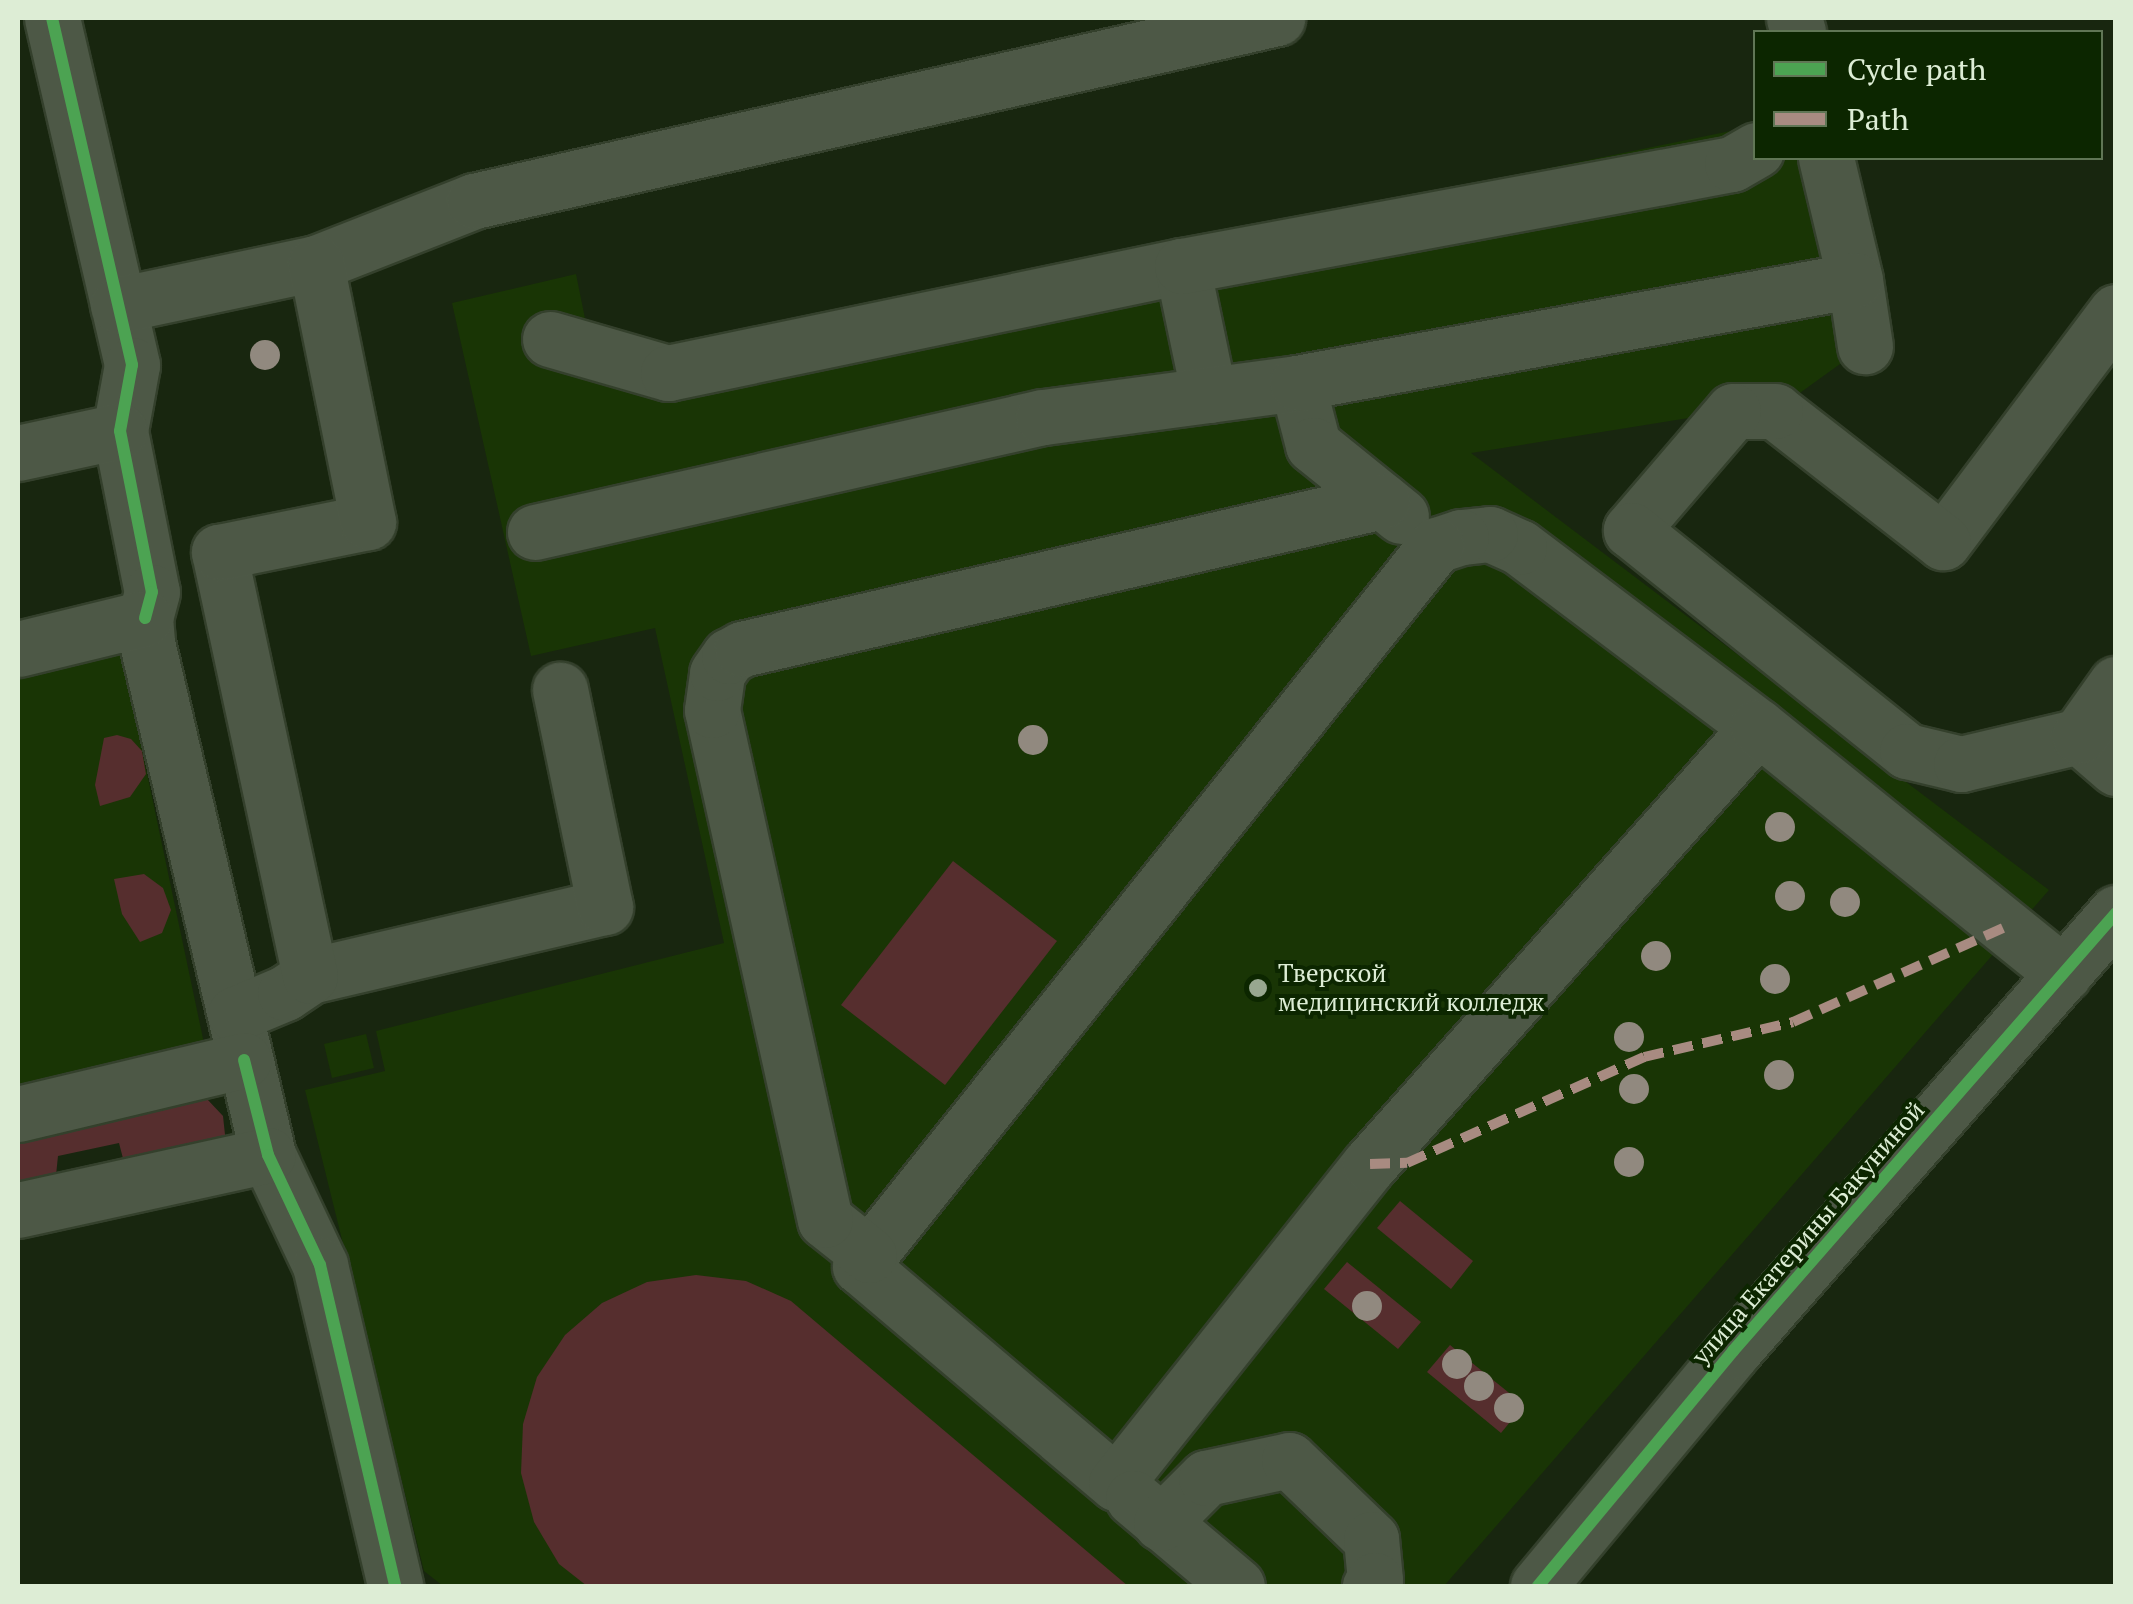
<!DOCTYPE html>
<html>
<head>
<meta charset="utf-8">
<style>
  body { margin:0 }
  #map { position:relative; width:2133px; height:1604px; overflow:hidden; background:#18260f; font-family:"PT Serif",serif }
  div>[style] { position:absolute }
  .built>* { inset:0; background:#193505 }
  .green>* { inset:0; background:#562e2e }
  .roads { filter:drop-shadow(2px 0 #34402c) drop-shadow(-2px 0 #34402c) drop-shadow(0 2px #34402c) drop-shadow(0 -2px #34402c) }
  .minor>* { height:55px; margin:-27.5px; padding:0 27.5px; transform-origin:27.5px; border-radius:27.5px; background:#4d5846 }
  .quiet>* { height:10px; margin-top:-5px; transform-origin:0; background:repeating-linear-gradient(90deg,#a88b81 0 20px,transparent 0 30px) }
  .cycleway>* { height:12px; margin:-6px; padding:0 6px; transform-origin:6px; border-radius:6px; background:#4ca352 }
  .trees>* { width:30px; height:30px; margin:-15px; border-radius:50%; background:#91897f }
  .dots>* { width:28px; height:28px; translate:-50% -50%; box-sizing:border-box; border:5px solid #0c2600; border-radius:50% }
  span { translate:-50% -50%; white-space:nowrap; text-align:center; line-height:1.15; -webkit-text-stroke:8px #0c2600; paint-order:stroke }
  .poi-label { font-size:25px; color:#ddedd5 }
  .left { translate:0 -50%; text-align:left }
  .street-label { font-size:25px; color:#ddedd5 }
  .frame { position:absolute; inset:0; border:20px solid #ddedd5; pointer-events:none }
  .legend { position:absolute; left:1753px; top:30px; width:350px; height:130px; box-sizing:border-box; background:#0c2600; border:2px solid #607655; margin:0; padding:12px 18px; list-style:none; font-size:30px; color:#ddedd5 }
  .legend li { display:flex; align-items:center; gap:20px; height:50px }
  .legend b { width:50px; border:2px solid #607655 }
</style>
</head>
<body>
<div id="map">
  <div class="built">
    <i style="clip-path:polygon(1755px 126px,1756px 158px,1826px 158px,1865px 346px,1775px 411px,1732px 411px,1471px 453px,2049px 890px,1444px 1586px,443px 1586px,424px 1571px,305px 1090px,385px 1071px,376px 1031px,724px 943px,655px 628px,531px 656px,452px 303px,576px 274px,594px 363px)"></i>
    <i style="clip-path:polygon(118px 636px,213px 1086px,18px 1134px,18px 659px)"></i>
    <i style="clip-path:polygon(366px 1034px,374px 1068px,332px 1078px,324px 1044px)"></i>
  </div>
  <div class="green">
    <i style="clip-path:polygon(117px 735px,131px 739px,142px 751px,146px 774px,130px 797px,100px 806px,95px 785px,104px 738px)"></i>
    <i style="clip-path:polygon(953px 861px,1057px 941px,945px 1085px,841px 1005px)"></i>
    <i style="clip-path:polygon(144px 874px,163px 888px,171px 910px,162px 933px,140px 942px,122px 914px,114px 879px)"></i>
    <i style="clip-path:polygon(194px 1097px,207px 1099px,223px 1116px,226px 1144px,126px 1170px,119px 1143px,58px 1156px,55px 1185px,18px 1192px,18px 1132px)"></i>
    <i style="clip-path:polygon(1400px 1201px,1473px 1261px,1451px 1289px,1377px 1228px)"></i>
    <i style="clip-path:polygon(1347px 1262px,1421px 1322px,1398px 1349px,1324px 1289px)"></i>
    <i style="clip-path:polygon(696px 1275px,746px 1281px,791px 1301px,1128px 1586px,587px 1586px,559px 1564px,534px 1522px,521px 1473px,523px 1424px,537px 1377px,565px 1335px,602px 1303px,647px 1282px)"></i>
    <i style="clip-path:polygon(1450px 1345px,1524px 1405px,1501px 1433px,1427px 1372px)"></i>
  </div>
  <div class="roads">
    <div class="minor">
      <i style="left:52px;top:18px;width:356px;rotate:77deg"></i>
      <i style="left:132px;top:365px;width:67px;rotate:100.3deg"></i>
      <i style="left:120px;top:431px;width:164px;rotate:78.8deg"></i>
      <i style="left:152px;top:592px;width:27px;rotate:105deg"></i>
      <i style="left:145px;top:618px;width:25px;rotate:85deg"></i>
      <i style="left:147px;top:643px;width:526px;rotate:76.7deg"></i>
      <i style="left:268px;top:1155px;width:122px;rotate:64.7deg"></i>
      <i style="left:320px;top:1265px;width:330px;rotate:76.8deg"></i>
      <i style="left:1794px;top:18px;width:15px;rotate:74deg"></i>
      <i style="left:1826px;top:158px;width:125px;rotate:76.6deg"></i>
      <i style="left:1855px;top:280px;width:67px;rotate:81.4deg"></i>
      <i style="left:118px;top:305px;width:202px;rotate:-12deg"></i>
      <i style="left:316px;top:263px;width:170px;rotate:-21.4deg"></i>
      <i style="left:474px;top:201px;width:824px;rotate:-12.84deg"></i>
      <i style="left:2116px;top:312px;width:288px;rotate:126.9deg"></i>
      <i style="left:1943px;top:542px;width:213px;rotate:-142.1deg"></i>
      <i style="left:1775px;top:411px;width:42px;rotate:180deg"></i>
      <i style="left:1733px;top:411px;width:157px;rotate:130.6deg"></i>
      <i style="left:1631px;top:530px;width:354px;rotate:38.7deg"></i>
      <i style="left:1907px;top:751px;width:56px;rotate:13.5deg"></i>
      <i style="left:1961px;top:764px;width:121px;rotate:-13.3deg"></i>
      <i style="left:2079px;top:736px;width:49px;rotate:40.9deg"></i>
      <i style="left:550px;top:339px;width:123px;rotate:16.1deg"></i>
      <i style="left:668px;top:373px;width:525px;rotate:-11.76deg"></i>
      <i style="left:1297px;top:383px;width:64px;rotate:75.5deg"></i>
      <i style="left:1313px;top:445px;width:113px;rotate:38.9deg"></i>
      <i style="left:1209px;top:395px;width:132px;rotate:-101.8deg"></i>
      <i style="left:1182px;top:266px;width:559px;rotate:-10.51deg"></i>
      <i style="left:1732px;top:164px;width:28px;rotate:-30deg"></i>
      <i style="left:18px;top:453px;width:104px;rotate:-12.2deg"></i>
      <i style="left:535px;top:532px;width:521px;rotate:-12.76deg"></i>
      <i style="left:1043px;top:417px;width:256px;rotate:-7.6deg"></i>
      <i style="left:1297px;top:383px;width:567px;rotate:-10.46deg"></i>
      <i style="left:18px;top:649px;width:131px;rotate:-13.7deg"></i>
      <i style="left:1758px;top:727px;width:299px;rotate:-143deg"></i>
      <i style="left:1519px;top:547px;width:32px;rotate:-156deg"></i>
      <i style="left:1490px;top:534px;width:29px;rotate:174deg"></i>
      <i style="left:1461px;top:537px;width:26px;rotate:162deg"></i>
      <i style="left:1436px;top:545px;width:923px;rotate:128.62deg"></i>
      <i style="left:860px;top:1266px;width:336px;rotate:40.3deg"></i>
      <i style="left:1116px;top:1483px;width:408px;rotate:-51.5deg"></i>
      <i style="left:1370px;top:1164px;width:584px;rotate:-48.4deg"></i>
      <i style="left:1758px;top:727px;width:393px;rotate:38.9deg"></i>
      <i style="left:2079px;top:736px;width:64px;rotate:-54.6deg"></i>
      <i style="left:310px;top:976px;width:303px;rotate:-13.2deg"></i>
      <i style="left:605px;top:907px;width:222px;rotate:-101.7deg"></i>
      <i style="left:235px;top:1014px;width:54px;rotate:-22.8deg"></i>
      <i style="left:285px;top:993px;width:30px;rotate:-34deg"></i>
      <i style="left:310px;top:976px;width:434px;rotate:-102.1deg"></i>
      <i style="left:219px;top:552px;width:152px;rotate:-11.4deg"></i>
      <i style="left:368px;top:522px;width:264px;rotate:-101.4deg"></i>
      <i style="left:18px;top:1114px;width:232px;rotate:-13.4deg"></i>
      <i style="left:18px;top:1210px;width:256px;rotate:-12.4deg"></i>
      <i style="left:869px;top:1255px;width:56px;rotate:-141.5deg"></i>
      <i style="left:825px;top:1220px;width:522px;rotate:-102.49deg"></i>
      <i style="left:712px;top:710px;width:37px;rotate:-82deg"></i>
      <i style="left:717px;top:673px;width:21px;rotate:-55deg"></i>
      <i style="left:729px;top:656px;width:15px;rotate:-28deg"></i>
      <i style="left:742px;top:649px;width:657px;rotate:-13.02deg"></i>
      <i style="left:1133px;top:1498px;width:136px;rotate:40.2deg"></i>
      <i style="left:1161px;top:1523px;width:64px;rotate:-45deg"></i>
      <i style="left:1206px;top:1478px;width:85px;rotate:-12.2deg"></i>
      <i style="left:1289px;top:1460px;width:114px;rotate:43.9deg"></i>
      <i style="left:1371px;top:1539px;width:41px;rotate:84.4deg"></i>
      <i style="left:1375px;top:1580px;width:8px;rotate:130deg"></i>
      <i style="left:1538px;top:1586px;width:305px;rotate:-50.3deg"></i>
      <i style="left:1733px;top:1351px;width:582px;rotate:-48.83deg"></i>
    </div>
  </div>
  <div class="quiet">
    <i style="left:1370px;top:1164px;width:37px;rotate:-2deg"></i>
    <i style="left:1407px;top:1163px;width:260px;rotate:-24.1deg"></i>
    <i style="left:1644px;top:1057px;width:153px;rotate:-13.2deg"></i>
    <i style="left:1793px;top:1022px;width:235px;rotate:-24.1deg"></i>
  </div>
  <div class="cycleway">
    <i style="left:52px;top:18px;width:356px;rotate:77deg"></i>
    <i style="left:132px;top:365px;width:67px;rotate:100.3deg"></i>
    <i style="left:120px;top:431px;width:164px;rotate:78.8deg"></i>
    <i style="left:152px;top:592px;width:27px;rotate:105deg"></i>
    <i style="left:244px;top:1060px;width:98px;rotate:75.8deg"></i>
    <i style="left:268px;top:1155px;width:122px;rotate:64.7deg"></i>
    <i style="left:320px;top:1265px;width:330px;rotate:76.8deg"></i>
    <i style="left:1538px;top:1586px;width:305px;rotate:-50.3deg"></i>
    <i style="left:1733px;top:1351px;width:582px;rotate:-48.83deg"></i>
  </div>
  <div class="trees">
    <i style="left:265px;top:355px"></i>
    <i style="left:1033px;top:740px"></i>
    <i style="left:1780px;top:827px"></i>
    <i style="left:1790px;top:896px"></i>
    <i style="left:1845px;top:902px"></i>
    <i style="left:1656px;top:956px"></i>
    <i style="left:1775px;top:979px"></i>
    <i style="left:1629px;top:1037px"></i>
    <i style="left:1779px;top:1075px"></i>
    <i style="left:1634px;top:1089px"></i>
    <i style="left:1629px;top:1162px"></i>
    <i style="left:1367px;top:1306px"></i>
    <i style="left:1457px;top:1364px"></i>
    <i style="left:1479px;top:1386px"></i>
    <i style="left:1509px;top:1408px"></i>
  </div>
  <div class="dots">
    <i style="left:1258px;top:988px;background:#98a790"></i>
  </div>
  <div class="poi-label">
    <span class="left" style="left:1278px;top:988px">Тверской<br>медицинский колледж</span>
  </div>
  <div class="street-label">
    <span style="left:1808px;top:1233px;rotate:-49deg">улица Екатерины Бакуниной</span>
  </div>
  <div class="frame"></div>
  <ul class="legend">
  <li><b style="height:12px;background:#4ca352"></b>Cycle path</li>
  <li><b style="height:12px;background:#a88b81"></b>Path</li>
  </ul>
</div>
</body>
</html>
